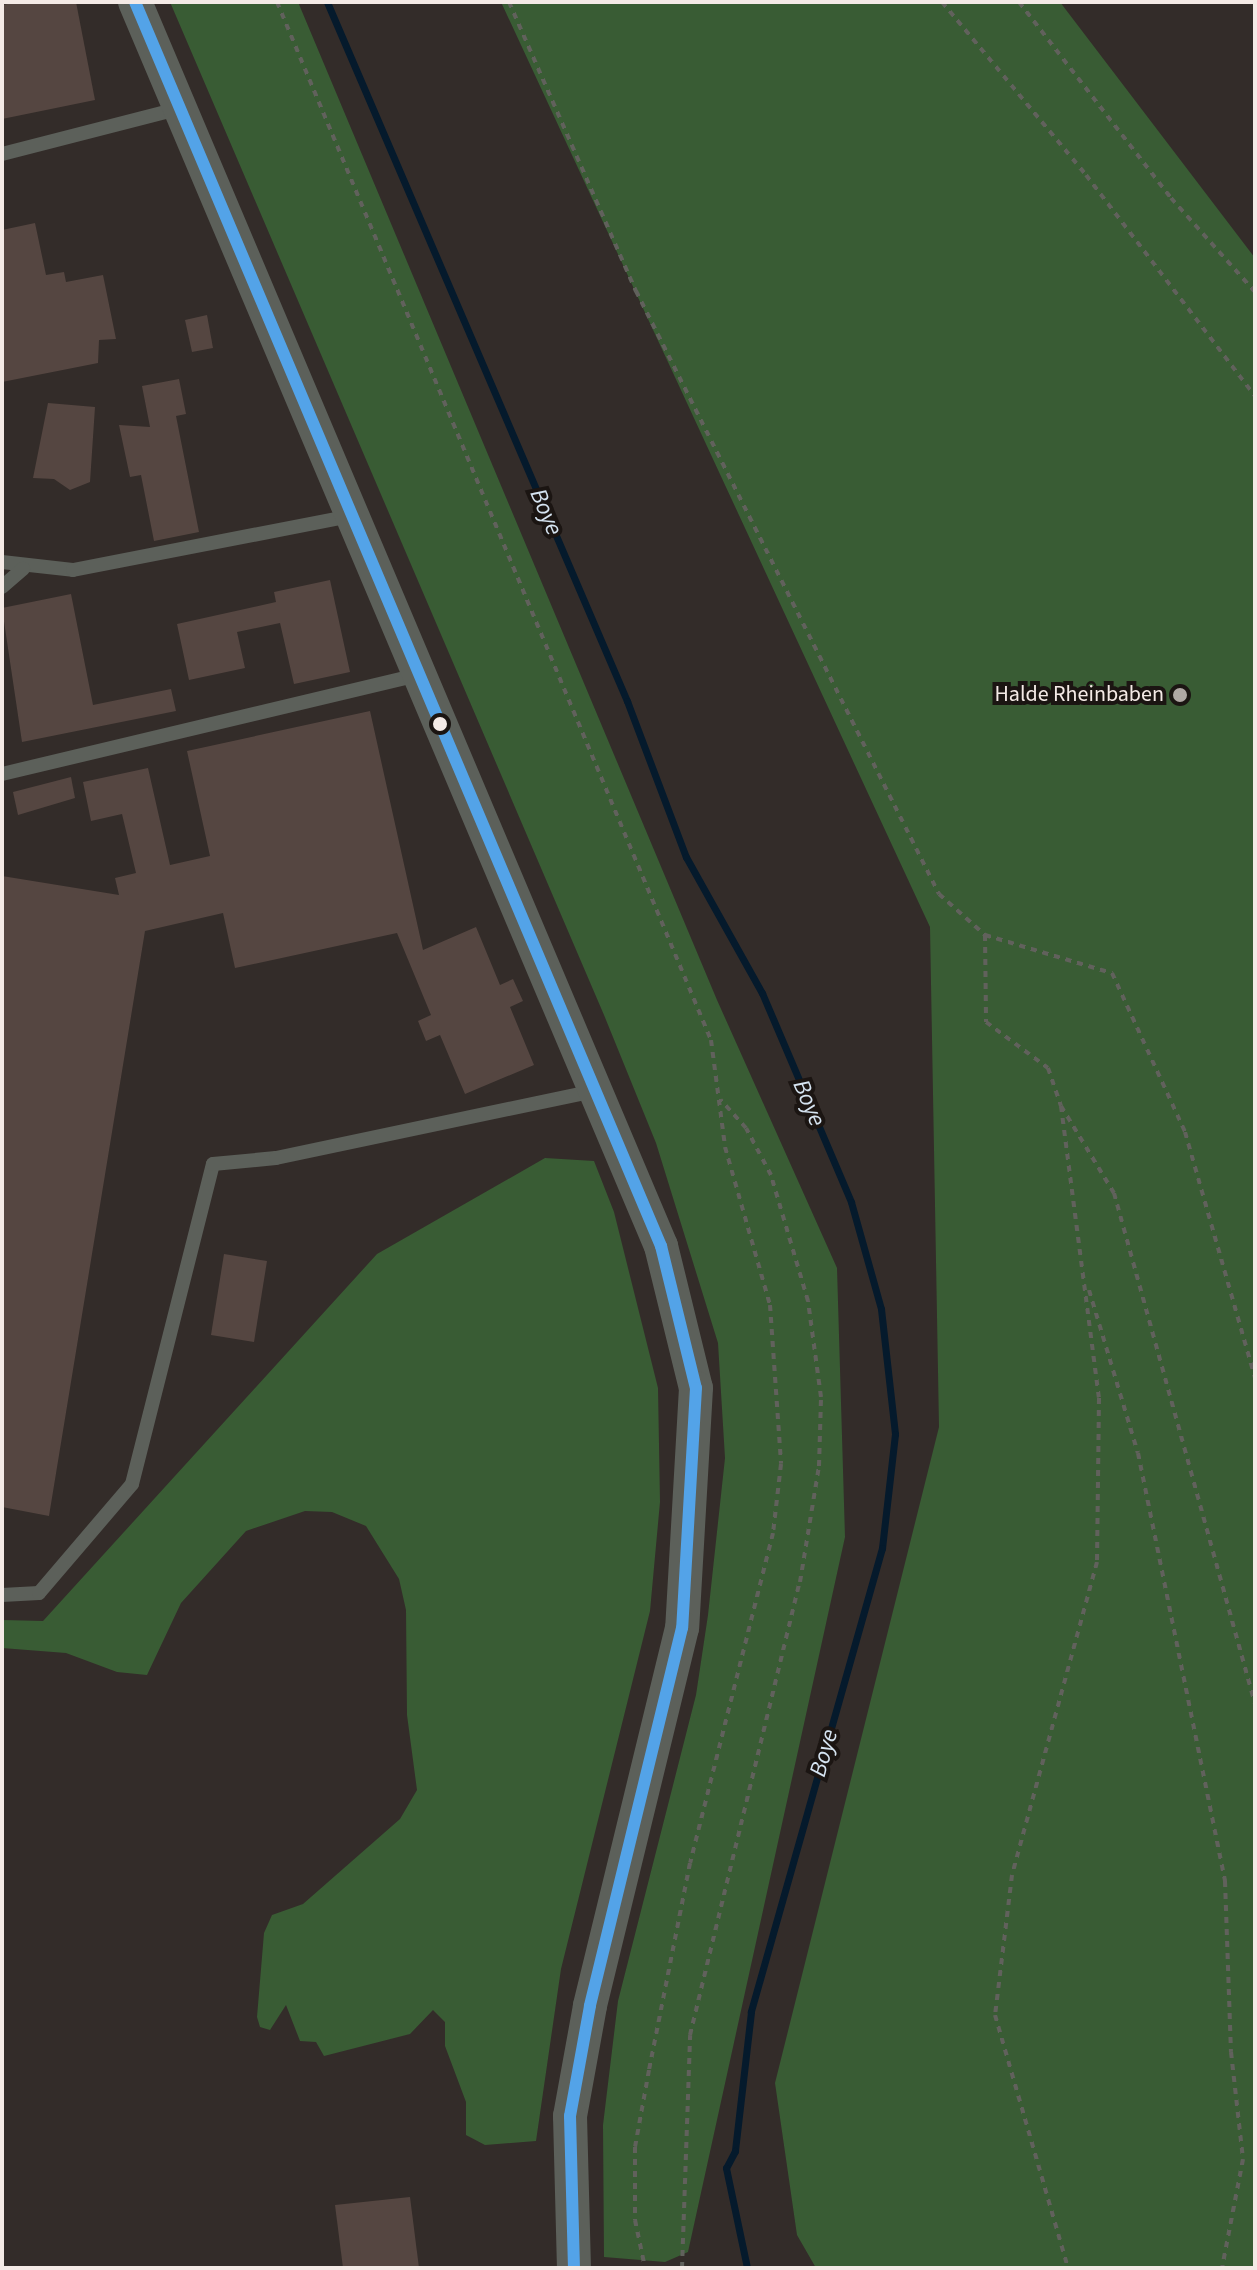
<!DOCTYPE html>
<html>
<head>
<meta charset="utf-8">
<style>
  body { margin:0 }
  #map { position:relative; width:1257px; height:2270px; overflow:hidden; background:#332c29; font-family:"Source Sans 3",sans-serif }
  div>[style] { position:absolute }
  .forest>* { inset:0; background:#395c34 }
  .stream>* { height:7px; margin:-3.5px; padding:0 3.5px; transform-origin:3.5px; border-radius:3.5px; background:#051a2c }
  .building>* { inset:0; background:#554641 }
  .path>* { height:4px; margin-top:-2px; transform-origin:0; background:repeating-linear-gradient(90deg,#61615c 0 6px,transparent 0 12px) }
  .service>* { height:14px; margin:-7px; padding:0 7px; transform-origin:7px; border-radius:7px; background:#5c605a }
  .tertiary>* { height:34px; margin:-17px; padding:0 17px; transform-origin:17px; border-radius:17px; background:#5c605a }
  .bus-1>* { height:12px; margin:-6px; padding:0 6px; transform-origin:6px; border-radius:6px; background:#53a3e8 }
  .dots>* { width:22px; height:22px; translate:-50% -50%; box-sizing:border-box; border:4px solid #1b1512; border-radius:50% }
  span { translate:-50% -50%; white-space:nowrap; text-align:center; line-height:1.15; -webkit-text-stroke:8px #1b1512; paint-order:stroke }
  .poi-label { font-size:22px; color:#f4eae6 }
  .right { translate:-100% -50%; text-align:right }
  .water-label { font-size:24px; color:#d6e4f1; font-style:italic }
  .frame { position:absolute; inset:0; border:4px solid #f4eae6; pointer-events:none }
</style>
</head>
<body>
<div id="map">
  <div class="forest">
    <i style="clip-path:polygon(170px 2px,298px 2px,717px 1000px,837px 1268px,845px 1537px,688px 2252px,665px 2262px,604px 2257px,603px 2125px,618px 2001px,696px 1695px,708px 1615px,725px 1458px,718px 1343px,656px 1143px,604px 1015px)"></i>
    <i style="clip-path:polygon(501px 2px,1060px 2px,1255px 258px,1255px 2268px,816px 2268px,797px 2235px,775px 2083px,939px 1427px,930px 927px)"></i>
    <i style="clip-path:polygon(545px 1158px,594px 1161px,614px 1212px,658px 1388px,660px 1502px,650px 1611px,561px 1969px,536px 2141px,485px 2145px,466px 2135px,466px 2102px,445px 2046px,445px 2022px,433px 2010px,410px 2034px,324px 2056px,316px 2042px,300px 2041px,286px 2005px,270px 2030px,260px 2027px,257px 2017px,264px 1933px,272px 1915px,303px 1904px,400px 1819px,417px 1790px,407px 1715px,406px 1610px,399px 1579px,366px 1526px,332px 1512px,305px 1511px,246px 1531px,181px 1603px,147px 1675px,117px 1672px,66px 1653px,2px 1648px,2px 1620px,43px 1621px,377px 1254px)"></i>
  </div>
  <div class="stream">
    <i style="left:327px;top:2px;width:761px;rotate:66.77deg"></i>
    <i style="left:627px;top:701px;width:167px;rotate:69.3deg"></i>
    <i style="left:686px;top:857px;width:156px;rotate:60.8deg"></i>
    <i style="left:762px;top:993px;width:227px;rotate:66.9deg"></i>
    <i style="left:851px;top:1202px;width:111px;rotate:74.3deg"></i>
    <i style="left:881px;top:1309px;width:126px;rotate:83.6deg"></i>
    <i style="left:895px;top:1434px;width:115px;rotate:96.5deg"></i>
    <i style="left:882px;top:1548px;width:482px;rotate:105.8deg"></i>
    <i style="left:751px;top:2012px;width:140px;rotate:96.6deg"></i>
    <i style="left:735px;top:2151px;width:19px;rotate:118deg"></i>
    <i style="left:726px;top:2168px;width:102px;rotate:78.1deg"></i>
  </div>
  <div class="building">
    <i style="clip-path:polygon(19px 2px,76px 2px,95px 100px,2px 119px,2px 5px)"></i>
    <i style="clip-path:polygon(35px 223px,46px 275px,64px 272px,66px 282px,103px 275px,116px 339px,99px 340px,98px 363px,2px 382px,2px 230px)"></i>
    <i style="clip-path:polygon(207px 315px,213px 348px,192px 352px,185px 320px)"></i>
    <i style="clip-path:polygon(179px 379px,186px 414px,176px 416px,199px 532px,154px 541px,141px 475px,130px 477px,119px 425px,150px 427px,142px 386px)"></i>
    <i style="clip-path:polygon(48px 403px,95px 407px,90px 482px,70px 490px,54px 479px,33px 478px)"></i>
    <i style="clip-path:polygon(330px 580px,350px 672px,294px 684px,280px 623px,237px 632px,245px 668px,189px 680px,177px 624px,276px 602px,274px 592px)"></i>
    <i style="clip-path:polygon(71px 594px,93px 705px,171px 689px,176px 711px,22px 742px,2px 608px)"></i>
    <i style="clip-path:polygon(370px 711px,423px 950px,476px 927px,500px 985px,513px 979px,523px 1001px,510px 1007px,534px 1065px,465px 1094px,440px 1035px,426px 1041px,418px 1021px,431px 1015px,397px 933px,235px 968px,223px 913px,145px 931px,49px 1516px,2px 1507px,2px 876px,119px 895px,115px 878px,136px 873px,122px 814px,91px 821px,83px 782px,148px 768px,170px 865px,210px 856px,187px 751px)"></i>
    <i style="clip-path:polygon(71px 777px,75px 798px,18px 815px,13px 792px)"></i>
    <i style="clip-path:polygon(224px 1254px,267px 1261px,254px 1342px,211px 1335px)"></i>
    <i style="clip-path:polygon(410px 2197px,419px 2268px,343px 2268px,335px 2205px)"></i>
  </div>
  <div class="path">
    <i style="left:277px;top:2px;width:1125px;rotate:67.31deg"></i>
    <i style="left:711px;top:1040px;width:108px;rotate:82.5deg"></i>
    <i style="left:725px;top:1147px;width:164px;rotate:74.1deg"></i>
    <i style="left:770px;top:1305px;width:159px;rotate:86deg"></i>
    <i style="left:781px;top:1464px;width:69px;rotate:96.6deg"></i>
    <i style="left:773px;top:1533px;width:340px;rotate:104.1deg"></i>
    <i style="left:690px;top:1863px;width:211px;rotate:101.2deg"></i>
    <i style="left:649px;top:2070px;width:78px;rotate:100.3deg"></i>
    <i style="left:635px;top:2147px;width:73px;rotate:90deg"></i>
    <i style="left:635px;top:2220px;width:49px;rotate:78.2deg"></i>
    <i style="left:509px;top:2px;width:316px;rotate:66.3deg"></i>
    <i style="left:636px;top:291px;width:675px;rotate:63.32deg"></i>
    <i style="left:939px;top:894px;width:62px;rotate:41.7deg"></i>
    <i style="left:985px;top:935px;width:133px;rotate:16.7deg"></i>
    <i style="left:1112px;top:973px;width:175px;rotate:65.3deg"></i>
    <i style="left:1185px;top:1132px;width:256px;rotate:74.1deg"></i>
    <i style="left:942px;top:2px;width:225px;rotate:50.2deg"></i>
    <i style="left:1086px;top:175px;width:278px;rotate:52.6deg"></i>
    <i style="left:1019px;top:2px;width:248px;rotate:52.2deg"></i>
    <i style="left:1171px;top:198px;width:126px;rotate:48.2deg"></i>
    <i style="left:985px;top:935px;width:87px;rotate:89.3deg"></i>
    <i style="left:986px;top:1022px;width:77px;rotate:36.6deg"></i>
    <i style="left:1048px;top:1068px;width:40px;rotate:71.1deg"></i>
    <i style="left:1061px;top:1106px;width:294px;rotate:82.6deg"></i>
    <i style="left:1099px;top:1398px;width:164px;rotate:90.7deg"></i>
    <i style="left:1097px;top:1562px;width:324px;rotate:105.2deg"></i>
    <i style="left:1012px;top:1875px;width:141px;rotate:96.9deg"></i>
    <i style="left:995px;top:2015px;width:263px;rotate:73.9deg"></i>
    <i style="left:1061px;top:1106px;width:102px;rotate:58.7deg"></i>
    <i style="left:1114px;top:1193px;width:530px;rotate:74.57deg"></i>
    <i style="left:1089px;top:1290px;width:170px;rotate:73.3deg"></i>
    <i style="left:1138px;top:1453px;width:437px;rotate:78.5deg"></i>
    <i style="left:1225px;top:1881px;width:171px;rotate:88deg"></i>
    <i style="left:1231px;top:2052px;width:108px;rotate:83.6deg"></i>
    <i style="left:1243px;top:2159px;width:111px;rotate:100.9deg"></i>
    <i style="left:682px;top:2268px;width:233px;rotate:-88deg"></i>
    <i style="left:690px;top:2035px;width:466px;rotate:-76.4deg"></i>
    <i style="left:800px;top:1582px;width:118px;rotate:-80.7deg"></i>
    <i style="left:819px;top:1466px;width:69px;rotate:-88.3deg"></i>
    <i style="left:821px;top:1397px;width:97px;rotate:-97.7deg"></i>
    <i style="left:808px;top:1301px;width:131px;rotate:-106.4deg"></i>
    <i style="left:771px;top:1175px;width:53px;rotate:-118deg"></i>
    <i style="left:746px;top:1128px;width:38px;rotate:-132deg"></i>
  </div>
  <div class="service">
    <i style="left:2px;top:154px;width:185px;rotate:-14.4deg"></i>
    <i style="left:2px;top:562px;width:71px;rotate:6.4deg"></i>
    <i style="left:73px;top:570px;width:283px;rotate:-11deg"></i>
    <i style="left:2px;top:587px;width:28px;rotate:-41deg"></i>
    <i style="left:2px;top:774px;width:429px;rotate:-13.4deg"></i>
    <i style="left:2px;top:1595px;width:37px;rotate:-3deg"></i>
    <i style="left:39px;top:1593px;width:143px;rotate:-49.5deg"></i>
    <i style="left:132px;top:1484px;width:330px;rotate:-75.8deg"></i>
    <i style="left:213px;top:1164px;width:63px;rotate:-5.4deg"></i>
    <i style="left:276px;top:1158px;width:326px;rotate:-11.9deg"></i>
  </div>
  <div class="tertiary">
    <i style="left:135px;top:2px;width:1351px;rotate:67.08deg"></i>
    <i style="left:661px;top:1246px;width:146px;rotate:76.2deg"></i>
    <i style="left:696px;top:1388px;width:240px;rotate:93.3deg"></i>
    <i style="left:682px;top:1628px;width:389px;rotate:103.7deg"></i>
    <i style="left:590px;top:2006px;width:112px;rotate:100.3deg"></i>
    <i style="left:570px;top:2116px;width:152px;rotate:88.5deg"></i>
  </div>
  <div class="bus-1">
    <i style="left:135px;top:2px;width:1351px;rotate:67.08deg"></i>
    <i style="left:661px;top:1246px;width:146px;rotate:76.2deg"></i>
    <i style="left:696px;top:1388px;width:240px;rotate:93.3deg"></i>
    <i style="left:682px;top:1628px;width:389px;rotate:103.7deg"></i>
    <i style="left:590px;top:2006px;width:112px;rotate:100.3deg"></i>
    <i style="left:570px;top:2116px;width:152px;rotate:88.5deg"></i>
  </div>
  <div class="dots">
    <i style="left:1180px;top:695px;background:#b0a8a4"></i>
    <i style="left:440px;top:724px;background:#f4eae6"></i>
  </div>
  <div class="poi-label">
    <span class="right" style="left:1164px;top:695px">Halde Rheinbaben</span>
  </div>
  <div class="water-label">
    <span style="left:546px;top:512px;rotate:67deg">Boye</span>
    <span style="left:809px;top:1103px;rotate:67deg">Boye</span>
    <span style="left:824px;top:1753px;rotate:-74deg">Boye</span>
  </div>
  <div class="frame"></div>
</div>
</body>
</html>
